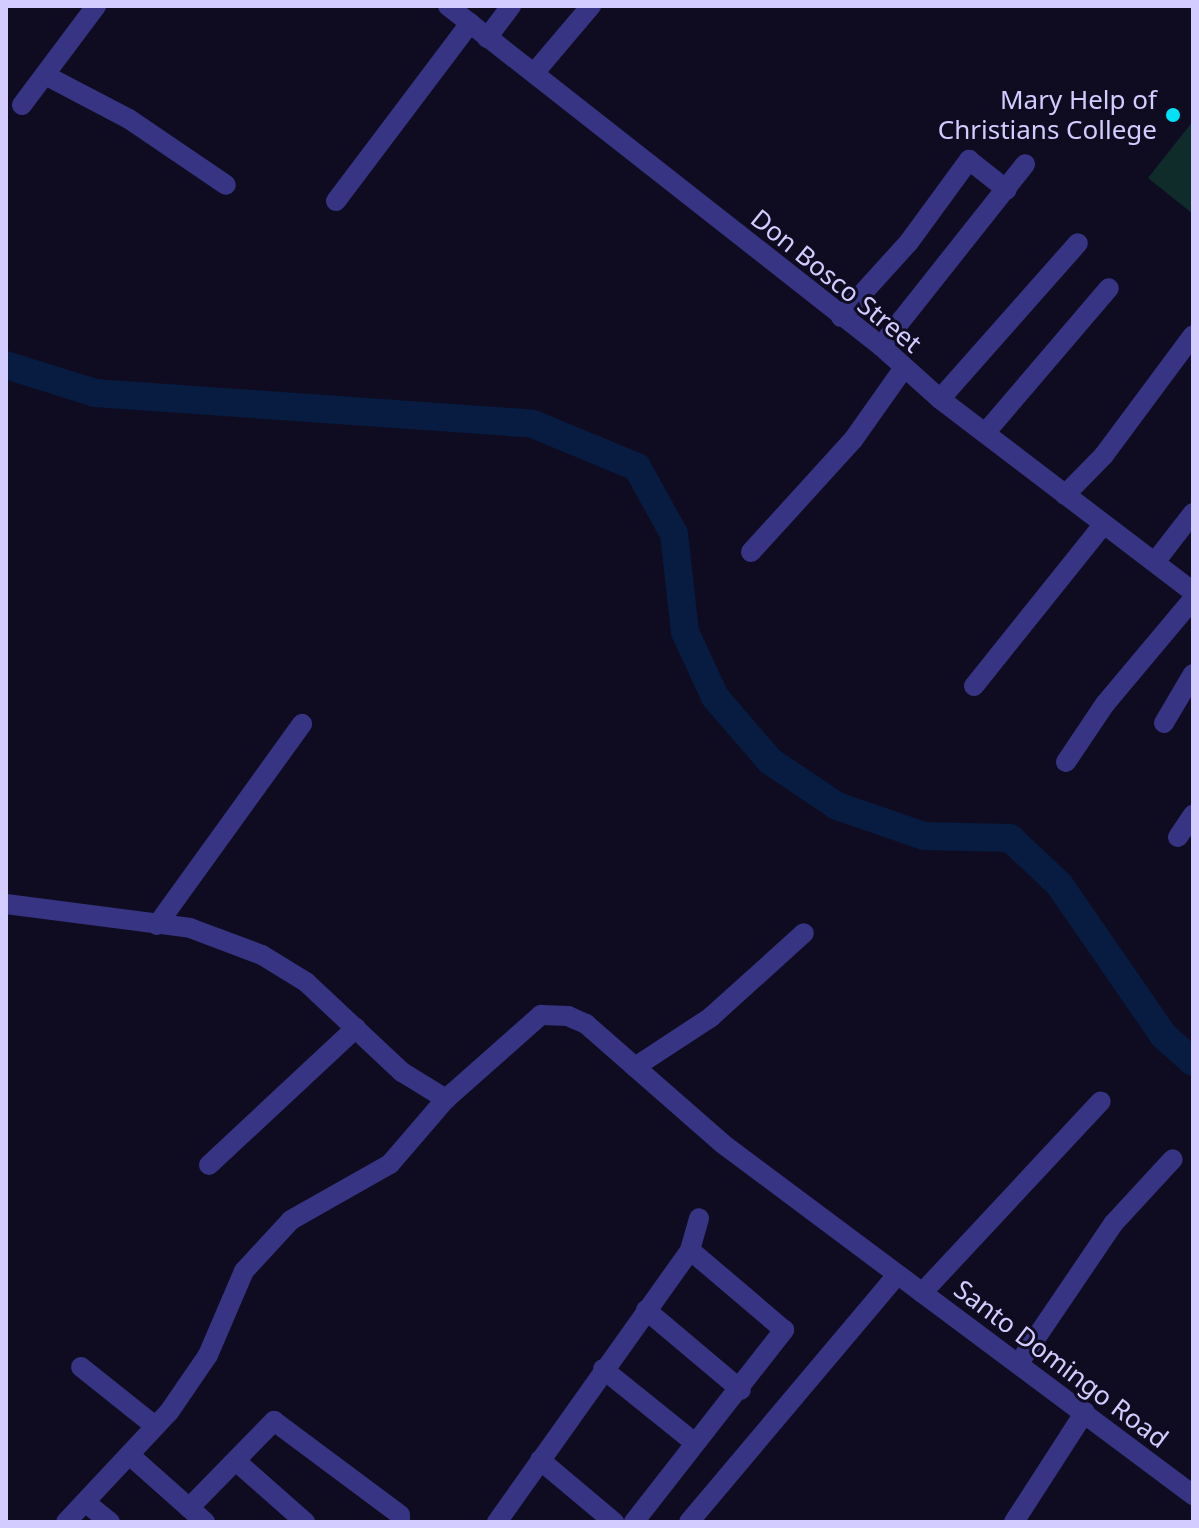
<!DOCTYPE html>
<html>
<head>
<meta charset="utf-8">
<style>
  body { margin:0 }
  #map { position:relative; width:1199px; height:1528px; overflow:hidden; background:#0f0c21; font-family:"Noto Sans",sans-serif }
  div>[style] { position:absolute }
  .green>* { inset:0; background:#0f2c2a }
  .river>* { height:28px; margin:-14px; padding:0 14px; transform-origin:14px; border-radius:14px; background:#071c40 }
  .minor>* { height:20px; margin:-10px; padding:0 10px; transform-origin:10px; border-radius:10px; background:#373483 }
  .dots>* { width:22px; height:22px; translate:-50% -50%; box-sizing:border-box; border:4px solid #0f0c21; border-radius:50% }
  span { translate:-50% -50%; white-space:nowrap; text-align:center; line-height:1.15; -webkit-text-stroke:6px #0f0c21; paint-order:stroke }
  .poi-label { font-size:26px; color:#d2ccff }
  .right { translate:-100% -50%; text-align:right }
  .street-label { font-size:26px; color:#d2ccff }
  .frame { position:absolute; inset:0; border:8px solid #d2ccff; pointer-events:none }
</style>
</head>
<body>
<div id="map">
  <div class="green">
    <i style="clip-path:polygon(1193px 121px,1193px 214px,1148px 178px)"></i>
  </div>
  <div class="river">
    <i style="left:6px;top:365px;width:93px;rotate:17.5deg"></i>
    <i style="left:95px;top:393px;width:439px;rotate:4deg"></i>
    <i style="left:533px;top:424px;width:113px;rotate:22.5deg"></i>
    <i style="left:637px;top:467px;width:77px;rotate:61.1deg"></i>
    <i style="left:674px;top:534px;width:99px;rotate:83.6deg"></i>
    <i style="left:685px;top:632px;width:72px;rotate:65.2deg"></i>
    <i style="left:715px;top:697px;width:84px;rotate:49.3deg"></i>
    <i style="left:770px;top:761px;width:81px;rotate:33.9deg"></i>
    <i style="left:837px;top:806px;width:92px;rotate:19deg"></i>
    <i style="left:924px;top:836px;width:86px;rotate:1.3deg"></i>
    <i style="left:1010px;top:838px;width:67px;rotate:43.2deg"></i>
    <i style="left:1059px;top:884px;width:183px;rotate:55.4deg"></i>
    <i style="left:1163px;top:1035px;width:40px;rotate:42deg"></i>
  </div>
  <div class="minor">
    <i style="left:448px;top:6px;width:551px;rotate:38.14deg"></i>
    <i style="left:881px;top:346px;width:79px;rotate:41.9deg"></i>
    <i style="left:940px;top:399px;width:318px;rotate:37.3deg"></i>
    <i style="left:487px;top:38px;width:40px;rotate:-53deg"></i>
    <i style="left:535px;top:72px;width:87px;rotate:-49.7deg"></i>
    <i style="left:45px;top:75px;width:95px;rotate:27.6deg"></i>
    <i style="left:129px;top:119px;width:117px;rotate:34.2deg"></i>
    <i style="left:22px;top:105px;width:124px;rotate:-53.2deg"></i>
    <i style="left:336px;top:201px;width:223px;rotate:-53deg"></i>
    <i style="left:841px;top:317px;width:101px;rotate:-47.8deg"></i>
    <i style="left:909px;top:242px;width:102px;rotate:-53.8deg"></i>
    <i style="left:969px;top:160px;width:48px;rotate:38.3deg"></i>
    <i style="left:881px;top:346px;width:232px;rotate:-51.6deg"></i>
    <i style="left:940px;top:399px;width:208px;rotate:-48.5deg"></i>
    <i style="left:986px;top:432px;width:189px;rotate:-49.5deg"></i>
    <i style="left:1065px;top:495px;width:56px;rotate:-45.7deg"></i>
    <i style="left:1104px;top:455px;width:149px;rotate:-53.4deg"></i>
    <i style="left:751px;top:552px;width:151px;rotate:-47.7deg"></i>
    <i style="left:853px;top:440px;width:87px;rotate:-54.8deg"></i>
    <i style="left:1155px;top:562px;width:62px;rotate:-52.2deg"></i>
    <i style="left:974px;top:686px;width:205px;rotate:-51.3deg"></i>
    <i style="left:1164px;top:723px;width:57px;rotate:-59.4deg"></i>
    <i style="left:1066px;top:762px;width:70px;rotate:-56.1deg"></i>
    <i style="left:1105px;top:704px;width:137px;rotate:-50deg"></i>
    <i style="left:1178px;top:837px;width:27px;rotate:-56deg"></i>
    <i style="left:6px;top:904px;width:186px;rotate:7.4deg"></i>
    <i style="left:190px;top:928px;width:77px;rotate:20.6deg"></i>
    <i style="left:262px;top:955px;width:52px;rotate:31.5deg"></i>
    <i style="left:306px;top:982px;width:132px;rotate:43.2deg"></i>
    <i style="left:402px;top:1072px;width:52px;rotate:31.5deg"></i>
    <i style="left:157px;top:925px;width:248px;rotate:-54.2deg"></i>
    <i style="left:635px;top:1067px;width:91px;rotate:-33.3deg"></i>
    <i style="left:711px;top:1017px;width:125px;rotate:-42.1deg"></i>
    <i style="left:209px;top:1165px;width:201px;rotate:-43deg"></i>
    <i style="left:922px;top:1293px;width:262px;rotate:-47deg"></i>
    <i style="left:646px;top:1310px;width:124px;rotate:40.1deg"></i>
    <i style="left:1019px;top:1363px;width:168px;rotate:-55.9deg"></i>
    <i style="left:1113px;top:1224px;width:88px;rotate:-47.3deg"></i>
    <i style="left:81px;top:1367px;width:95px;rotate:38.6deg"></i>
    <i style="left:603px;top:1369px;width:118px;rotate:38.8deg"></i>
    <i style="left:134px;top:1459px;width:95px;rotate:41.6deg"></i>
    <i style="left:540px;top:1460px;width:97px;rotate:40deg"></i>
    <i style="left:237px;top:1462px;width:91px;rotate:41.4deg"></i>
    <i style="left:90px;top:1506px;width:26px;rotate:39deg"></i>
    <i style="left:189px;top:1508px;width:122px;rotate:-45.7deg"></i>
    <i style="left:274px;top:1421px;width:157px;rotate:36.7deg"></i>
    <i style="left:400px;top:1515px;width:7px;rotate:90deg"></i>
    <i style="left:66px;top:1522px;width:151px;rotate:-46.9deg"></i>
    <i style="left:169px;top:1412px;width:69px;rotate:-55.6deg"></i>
    <i style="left:208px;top:1355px;width:91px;rotate:-66.8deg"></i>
    <i style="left:244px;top:1271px;width:69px;rotate:-47.3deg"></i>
    <i style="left:291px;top:1220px;width:114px;rotate:-29.5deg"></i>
    <i style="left:390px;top:1164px;width:86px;rotate:-49.3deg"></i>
    <i style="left:446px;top:1099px;width:127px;rotate:-41.5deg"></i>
    <i style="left:541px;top:1015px;width:27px;rotate:2deg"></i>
    <i style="left:568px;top:1016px;width:20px;rotate:24deg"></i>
    <i style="left:586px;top:1024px;width:182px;rotate:41.2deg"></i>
    <i style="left:723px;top:1144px;width:587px;rotate:36.75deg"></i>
    <i style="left:497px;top:1522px;width:334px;rotate:-54.6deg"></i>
    <i style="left:690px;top:1250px;width:33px;rotate:-74deg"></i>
    <i style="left:634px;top:1522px;width:244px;rotate:-52deg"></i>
    <i style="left:784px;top:1330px;width:123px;rotate:-139.6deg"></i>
    <i style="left:689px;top:1522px;width:322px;rotate:-49.9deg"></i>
    <i style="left:1014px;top:1522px;width:131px;rotate:-57.2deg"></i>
  </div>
  <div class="dots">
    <i style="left:1173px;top:115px;background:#00e1f7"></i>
  </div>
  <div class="poi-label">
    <span class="right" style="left:1157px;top:115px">Mary Help of<br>Christians College</span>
  </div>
  <div class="street-label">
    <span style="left:836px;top:281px;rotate:39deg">Don Bosco Street</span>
    <span style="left:1061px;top:1364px;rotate:37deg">Santo Domingo Road</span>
  </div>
  <div class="frame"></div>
</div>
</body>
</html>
